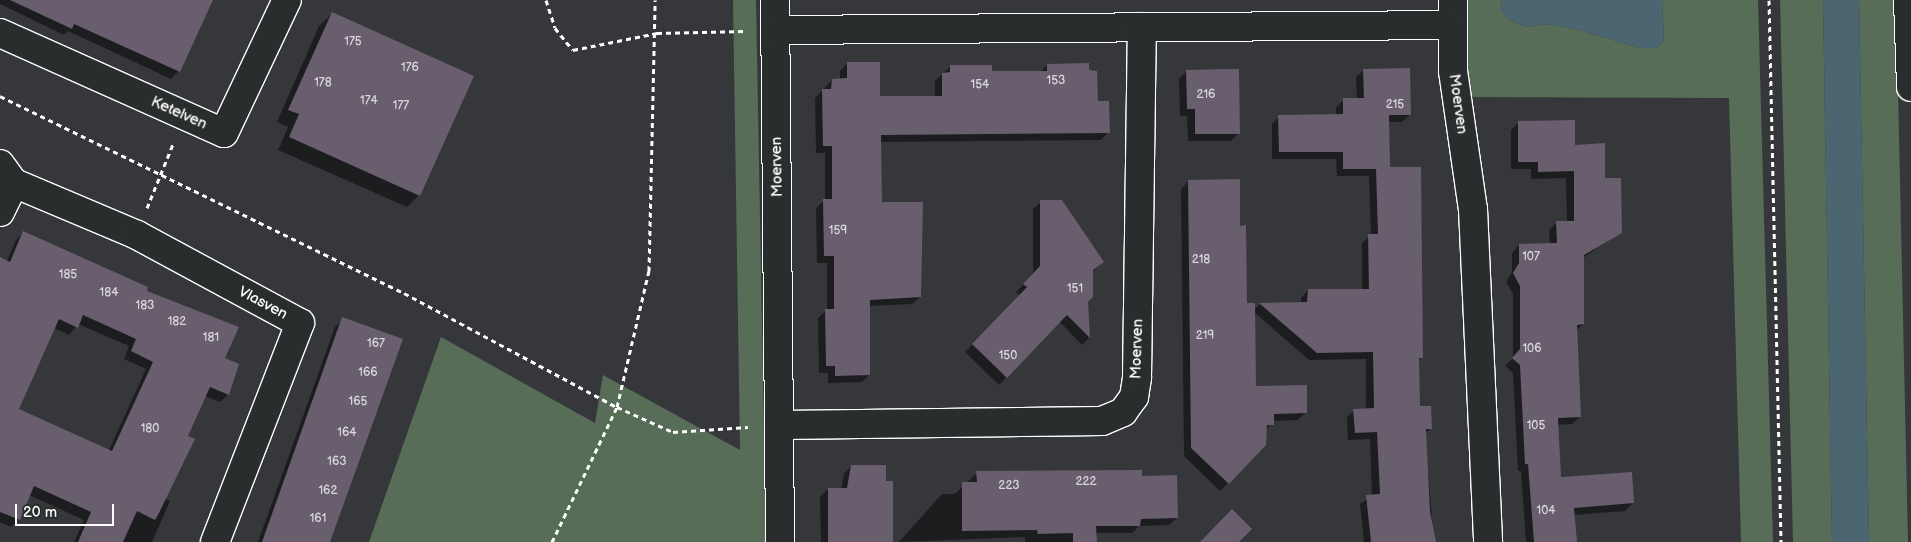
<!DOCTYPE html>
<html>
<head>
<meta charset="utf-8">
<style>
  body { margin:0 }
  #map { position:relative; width:1911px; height:542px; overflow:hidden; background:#36373b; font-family:"Balsamiq Sans",sans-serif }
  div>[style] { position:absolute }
  .green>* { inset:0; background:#576d58 }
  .water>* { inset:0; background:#4b6670 }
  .shadow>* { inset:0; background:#0007 }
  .building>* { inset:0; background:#685e6e }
  .path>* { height:3px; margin-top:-1.5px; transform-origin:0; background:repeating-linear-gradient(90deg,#fff 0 5px,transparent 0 9px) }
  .roads { filter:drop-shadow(1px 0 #fff) drop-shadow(-1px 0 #fff) drop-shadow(0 1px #fff) drop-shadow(0 -1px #fff) }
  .street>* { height:28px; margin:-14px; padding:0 14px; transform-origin:14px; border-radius:14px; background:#2a2d2e }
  span { translate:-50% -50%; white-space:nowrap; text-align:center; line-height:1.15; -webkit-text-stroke:5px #2a2d2e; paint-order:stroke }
  .number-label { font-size:12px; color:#d9d7db }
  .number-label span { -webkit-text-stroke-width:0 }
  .street-label { font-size:15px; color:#fff }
  .scale { position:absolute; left:15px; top:504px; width:99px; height:22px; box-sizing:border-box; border:2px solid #fff; border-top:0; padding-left:6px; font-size:15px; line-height:18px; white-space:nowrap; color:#fff; -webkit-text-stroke:4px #2a2d2e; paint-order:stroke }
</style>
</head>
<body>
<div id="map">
  <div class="green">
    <i style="clip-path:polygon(733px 0,756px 0,766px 542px,369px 542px,441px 337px,595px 423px,603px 375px,740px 450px)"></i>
    <i style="clip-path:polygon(1464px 0,1502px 0,1501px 11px,1509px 20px,1527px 27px,1545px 24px,1573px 28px,1640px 48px,1656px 48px,1664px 41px,1662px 0,1758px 0,1773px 542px,1741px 542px,1729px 98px,1471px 97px,1462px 48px)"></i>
    <i style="clip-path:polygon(1780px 0,1823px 0,1832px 542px,1793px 542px)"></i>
    <i style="clip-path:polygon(1859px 0,1896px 0,1908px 542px,1869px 542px)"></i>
  </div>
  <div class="water">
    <i style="clip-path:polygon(1502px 0,1662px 0,1664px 41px,1656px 48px,1640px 48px,1573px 28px,1545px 24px,1527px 27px,1509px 20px,1501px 11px)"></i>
    <i style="clip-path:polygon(1823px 0,1859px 0,1869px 542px,1832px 542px)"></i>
  </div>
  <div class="shadow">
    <i style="clip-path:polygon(0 0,211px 0,179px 71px,171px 79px,68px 31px,64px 35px,0 4px)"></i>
    <i style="clip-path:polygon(332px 14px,419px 195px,407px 207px,278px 150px,288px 127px,277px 122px,319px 26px)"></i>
    <i style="clip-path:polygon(848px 63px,879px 98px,935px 97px,935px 81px,951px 66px,991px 73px,1040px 73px,1047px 65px,1097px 102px,1109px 132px,1101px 140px,880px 142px,880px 203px,920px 297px,912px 304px,868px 306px,869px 375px,862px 382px,828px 383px,828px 373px,819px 373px,818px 318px,827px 310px,827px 263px,817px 263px,816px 208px,825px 200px,825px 153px,816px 153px,815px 98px,832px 80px,840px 80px,840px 71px)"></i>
    <i style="clip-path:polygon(1364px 70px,1409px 115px,1402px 122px,1388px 122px,1389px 168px,1422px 357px,1418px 361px,1419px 407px,1431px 428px,1425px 434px,1434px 542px,1364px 542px,1360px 504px,1372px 496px,1370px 439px,1348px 440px,1347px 417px,1354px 410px,1366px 409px,1366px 359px,1309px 360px,1254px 312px,1255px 387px,1306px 412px,1298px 420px,1273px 421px,1265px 432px,1265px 445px,1220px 491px,1184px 456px,1181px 189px,1189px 181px,1239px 227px,1245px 304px,1254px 310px,1260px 304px,1301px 304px,1301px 298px,1308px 290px,1362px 290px,1362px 243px,1371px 235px,1369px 176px,1337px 176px,1336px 159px,1272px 159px,1272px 124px,1279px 117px,1336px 115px,1336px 107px,1344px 100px,1357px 100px,1356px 77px)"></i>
    <i style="clip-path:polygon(1187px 71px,1239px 133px,1231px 141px,1188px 141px,1187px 116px,1180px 116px,1179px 79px)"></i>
    <i style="clip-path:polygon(1519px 122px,1574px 146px,1604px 179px,1620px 232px,1583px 258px,1583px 324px,1576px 331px,1580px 417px,1572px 424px,1557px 425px,1560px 478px,1633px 503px,1625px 511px,1573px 515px,1576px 542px,1526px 542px,1521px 471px,1518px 471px,1513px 373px,1505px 366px,1513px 358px,1513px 294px,1506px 282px,1512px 272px,1512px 253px,1519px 245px,1550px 244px,1549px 230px,1557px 222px,1567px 222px,1566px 178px,1531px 179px,1531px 169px,1511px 169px,1511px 130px)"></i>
    <i style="clip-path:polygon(1041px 202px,1103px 262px,1092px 272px,1087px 302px,1089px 338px,1082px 345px,1059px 321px,999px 385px,965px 352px,1020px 296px,1016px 292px,1033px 275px,1033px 209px)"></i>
    <i style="clip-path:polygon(evenodd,24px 232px,145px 291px,223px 358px,238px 365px,228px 395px,220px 402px,205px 396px,186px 437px,165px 499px,170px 501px,152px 542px,74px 542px,84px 520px,29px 495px,19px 519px,11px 527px,0 522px,0 258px,7px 261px,16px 240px,24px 232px,78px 324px,129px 346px,124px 359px,146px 369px,109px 450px,17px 410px,54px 328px,69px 335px,78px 324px)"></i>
    <i style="clip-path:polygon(343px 319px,329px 542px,258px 542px,335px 327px)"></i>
    <i style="clip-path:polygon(851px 466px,885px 482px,892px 542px,821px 542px,820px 497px,828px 489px,841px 489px,844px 474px)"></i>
    <i style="clip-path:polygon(977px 473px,1141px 477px,1177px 518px,1169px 525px,1139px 526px,1132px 533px,1095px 533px,1091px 542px,1025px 542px,1025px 537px,899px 542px,942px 494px,955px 494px)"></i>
  </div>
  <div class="building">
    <i style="clip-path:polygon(10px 0,213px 0,180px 72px,74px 24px,72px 29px)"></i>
    <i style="clip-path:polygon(332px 12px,474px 76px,420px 196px,289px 137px,299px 114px,288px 110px)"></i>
    <i style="clip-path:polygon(847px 62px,880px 62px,880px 96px,942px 96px,942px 73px,950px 72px,950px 65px,992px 65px,992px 71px,1047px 71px,1047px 64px,1089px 63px,1089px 70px,1097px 71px,1098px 101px,1109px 101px,1110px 133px,881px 135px,882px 202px,923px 202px,921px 297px,870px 300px,870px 375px,835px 376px,835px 366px,826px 366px,825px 309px,834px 309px,834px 256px,824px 256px,823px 199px,832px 199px,832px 146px,823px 146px,822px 89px,831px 89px,832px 79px,847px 78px)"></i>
    <i style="clip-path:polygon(1410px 68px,1411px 115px,1389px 115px,1390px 167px,1421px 167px,1423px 358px,1419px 358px,1420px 406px,1431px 406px,1432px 429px,1426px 429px,1430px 511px,1436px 542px,1371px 542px,1366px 495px,1380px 494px,1377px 432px,1355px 433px,1353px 409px,1374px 408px,1373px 352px,1317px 353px,1259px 303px,1307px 302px,1308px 289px,1369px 289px,1368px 234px,1378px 234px,1376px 169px,1343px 169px,1343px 152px,1279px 152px,1278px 115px,1343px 114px,1343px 98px,1364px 98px,1363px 69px)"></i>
    <i style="clip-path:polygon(1227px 69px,1239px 69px,1240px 134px,1195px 134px,1195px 109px,1187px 109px,1186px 70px)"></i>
    <i style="clip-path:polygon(1575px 120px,1575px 145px,1605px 143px,1605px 178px,1621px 178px,1622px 233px,1584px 255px,1584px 324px,1577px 325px,1581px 417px,1558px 418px,1561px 477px,1632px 472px,1634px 503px,1574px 508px,1577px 542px,1534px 542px,1528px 464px,1525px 464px,1520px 365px,1512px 358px,1520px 349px,1520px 286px,1513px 273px,1519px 263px,1519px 244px,1557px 243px,1556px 221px,1574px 221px,1574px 171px,1538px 172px,1538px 162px,1518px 162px,1518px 121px)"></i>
    <i style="clip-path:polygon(1240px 179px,1240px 226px,1246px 225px,1247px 303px,1255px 303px,1256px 386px,1307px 385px,1307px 413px,1274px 414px,1274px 425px,1267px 425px,1266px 445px,1229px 484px,1191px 448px,1188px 180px)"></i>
    <i style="clip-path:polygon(1040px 200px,1062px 200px,1104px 262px,1093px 270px,1093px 297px,1088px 302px,1090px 338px,1067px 315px,1007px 378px,972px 344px,1027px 287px,1023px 284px,1040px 266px)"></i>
    <i style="clip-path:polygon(evenodd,23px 231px,148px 287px,147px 291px,239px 327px,225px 358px,239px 364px,229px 395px,210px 387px,188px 436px,195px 439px,158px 515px,155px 520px,137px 511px,123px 542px,78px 542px,91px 512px,34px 486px,20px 520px,0 512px,0 257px,10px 262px,23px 231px,83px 315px,136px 339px,131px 351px,153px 362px,112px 451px,19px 409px,59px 319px,78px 328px,83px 315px)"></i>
    <i style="clip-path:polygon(342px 317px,403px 339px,361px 456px,330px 542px,262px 542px)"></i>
    <i style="clip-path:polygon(851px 465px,886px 465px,886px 481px,893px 481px,893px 542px,828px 542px,828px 488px,847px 488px)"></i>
    <i style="clip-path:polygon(1142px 470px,1142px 476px,1177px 475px,1178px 518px,1141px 519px,1140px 526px,1096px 526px,1097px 542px,1073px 542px,1073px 533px,1038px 534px,1037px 530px,962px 531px,962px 482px,977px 482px,976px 471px)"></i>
    <i style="clip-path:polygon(1232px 509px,1252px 529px,1239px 542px,1200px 542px)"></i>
  </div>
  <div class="path">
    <i style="left:546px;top:0;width:29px;rotate:72deg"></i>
    <i style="left:555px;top:28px;width:28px;rotate:51deg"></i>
    <i style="left:573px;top:50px;width:86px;rotate:-11.4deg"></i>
    <i style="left:657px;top:33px;width:89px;rotate:-1.3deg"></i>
    <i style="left:1769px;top:0;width:542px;rotate:88.73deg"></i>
    <i style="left:0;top:96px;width:449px;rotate:26deg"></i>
    <i style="left:404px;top:293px;width:242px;rotate:28.2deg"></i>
    <i style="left:617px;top:407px;width:61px;rotate:24.1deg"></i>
    <i style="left:673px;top:432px;width:75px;rotate:-3.8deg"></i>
    <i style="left:147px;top:208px;width:69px;rotate:-67.9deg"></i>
    <i style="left:552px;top:542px;width:150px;rotate:-64.3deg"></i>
    <i style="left:617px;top:407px;width:140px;rotate:-76.8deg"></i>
    <i style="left:649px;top:271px;width:271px;rotate:-88.7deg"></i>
  </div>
  <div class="roads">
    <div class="street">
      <i style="left:775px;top:0;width:542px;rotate:89.47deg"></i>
      <i style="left:1453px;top:0;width:71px;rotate:90deg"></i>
      <i style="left:1453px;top:71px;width:139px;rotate:81.8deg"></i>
      <i style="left:1473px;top:209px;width:333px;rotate:87.4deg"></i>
      <i style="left:1908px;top:0;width:87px;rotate:88deg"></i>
      <i style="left:776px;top:30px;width:675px;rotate:-0.42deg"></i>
      <i style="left:0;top:33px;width:245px;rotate:24.1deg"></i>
      <i style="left:224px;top:133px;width:147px;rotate:-64.7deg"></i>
      <i style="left:0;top:164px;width:24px;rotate:54deg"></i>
      <i style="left:14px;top:183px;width:134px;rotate:22.9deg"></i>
      <i style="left:137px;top:235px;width:185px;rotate:28.4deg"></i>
      <i style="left:300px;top:323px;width:235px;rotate:111.2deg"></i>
      <i style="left:0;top:212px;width:32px;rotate:-64deg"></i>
      <i style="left:780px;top:425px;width:322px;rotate:-0.7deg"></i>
      <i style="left:1102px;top:421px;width:23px;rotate:-23deg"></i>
      <i style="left:1123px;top:412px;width:19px;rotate:-54deg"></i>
      <i style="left:1134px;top:397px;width:20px;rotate:-81deg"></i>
      <i style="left:1137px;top:377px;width:350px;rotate:-89.2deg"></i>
    </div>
  </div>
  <div class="number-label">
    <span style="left:353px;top:42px">175</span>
    <span style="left:410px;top:68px">176</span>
    <span style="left:1056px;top:81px">153</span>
    <span style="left:323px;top:83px">178</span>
    <span style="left:980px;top:85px">154</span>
    <span style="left:1206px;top:95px">216</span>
    <span style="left:369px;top:101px">174</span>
    <span style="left:1395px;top:105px">215</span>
    <span style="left:401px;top:106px">177</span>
    <span style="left:838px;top:231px">159</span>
    <span style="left:1531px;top:257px">107</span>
    <span style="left:1201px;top:260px">218</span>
    <span style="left:68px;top:275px">185</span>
    <span style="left:1075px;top:289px">151</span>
    <span style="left:109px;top:293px">184</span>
    <span style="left:145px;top:306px">183</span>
    <span style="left:177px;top:322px">182</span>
    <span style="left:1205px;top:336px">219</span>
    <span style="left:211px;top:338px">181</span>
    <span style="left:376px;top:344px">167</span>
    <span style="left:1532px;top:349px">106</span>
    <span style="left:1008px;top:356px">150</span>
    <span style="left:368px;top:373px">166</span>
    <span style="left:358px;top:402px">165</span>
    <span style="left:1536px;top:426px">105</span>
    <span style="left:150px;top:429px">180</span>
    <span style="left:347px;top:433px">164</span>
    <span style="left:337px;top:462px">163</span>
    <span style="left:1086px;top:482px">222</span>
    <span style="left:1009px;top:486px">223</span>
    <span style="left:328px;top:491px">162</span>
    <span style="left:1546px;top:511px">104</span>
    <span style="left:318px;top:519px">161</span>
  </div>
  <div class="street-label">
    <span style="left:1458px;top:104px;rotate:82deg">Moerven</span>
    <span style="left:179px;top:113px;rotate:24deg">Ketelven</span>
    <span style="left:777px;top:167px;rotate:-91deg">Moerven</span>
    <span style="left:263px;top:303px;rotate:28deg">Vlasven</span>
    <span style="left:1137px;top:349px;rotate:-88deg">Moerven</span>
  </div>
  <div class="scale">20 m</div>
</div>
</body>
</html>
